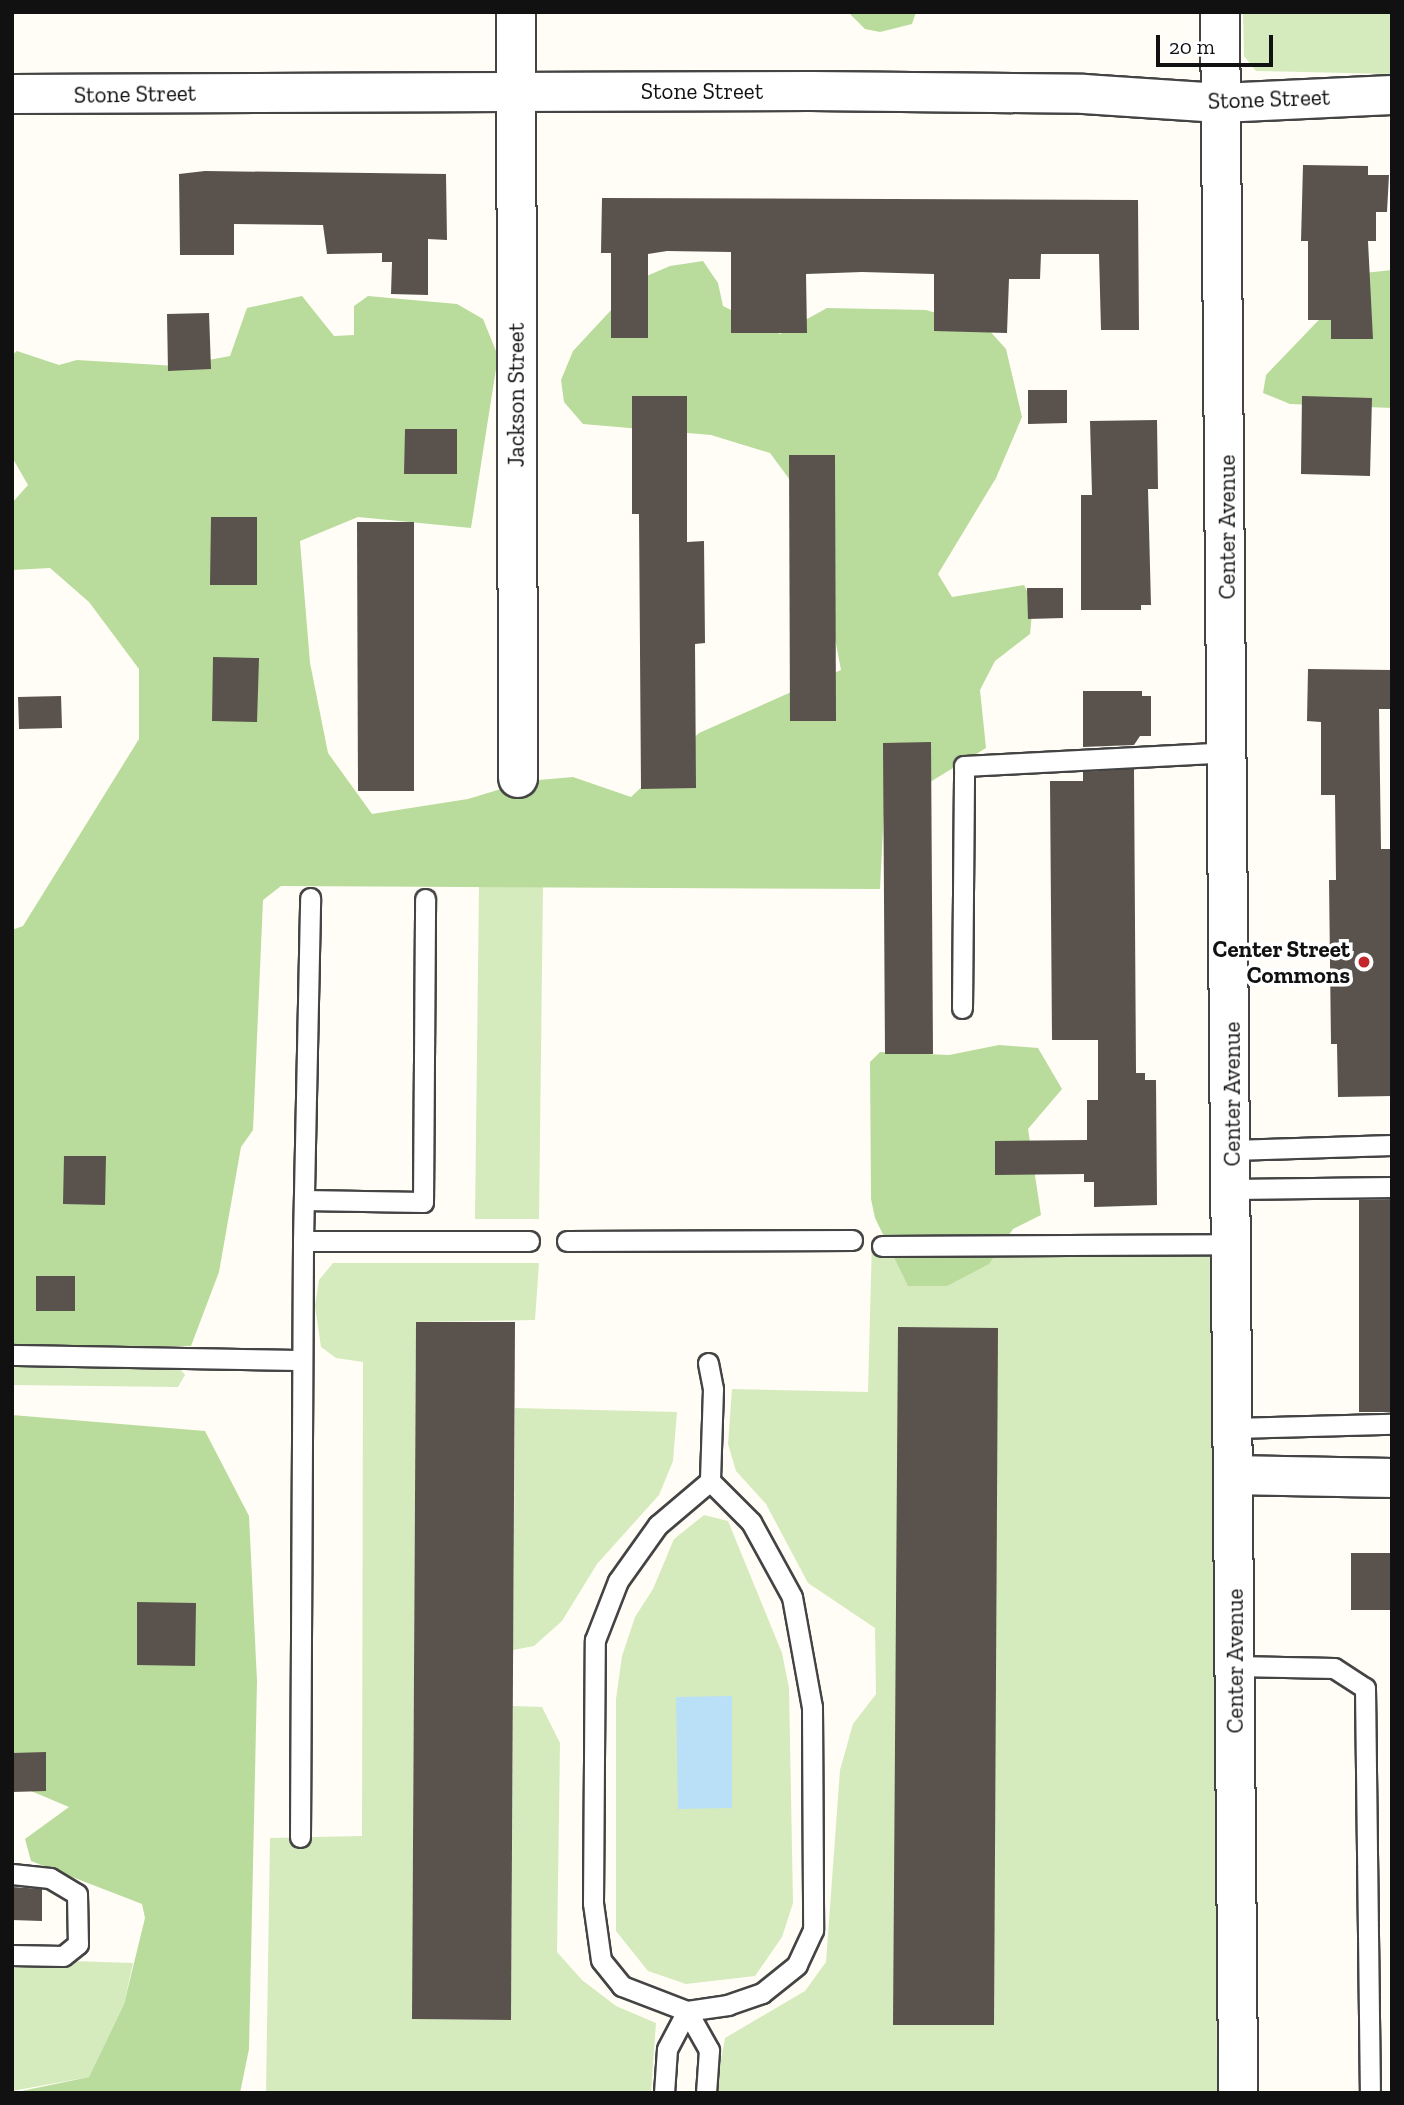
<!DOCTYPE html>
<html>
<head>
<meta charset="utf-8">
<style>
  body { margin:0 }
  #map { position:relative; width:1404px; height:2105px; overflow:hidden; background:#fffdf5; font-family:"Zilla Slab",serif }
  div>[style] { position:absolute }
  .green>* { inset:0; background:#d5ebbd }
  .forest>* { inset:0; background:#b9dc9c }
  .water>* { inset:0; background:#b9e0f7 }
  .building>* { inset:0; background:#5a524d }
  .roads { filter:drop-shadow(2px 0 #444) drop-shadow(-2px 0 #444) drop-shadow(0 2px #444) drop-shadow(0 -2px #444) }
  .service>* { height:19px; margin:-9.5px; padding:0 9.5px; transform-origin:9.5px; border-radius:9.5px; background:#fff }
  .minor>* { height:38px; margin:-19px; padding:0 19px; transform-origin:19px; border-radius:19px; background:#fff }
  .dots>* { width:19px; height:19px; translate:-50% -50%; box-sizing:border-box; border:4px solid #fff; border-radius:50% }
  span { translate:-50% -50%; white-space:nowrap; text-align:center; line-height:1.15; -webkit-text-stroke:7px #fff; paint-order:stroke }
  .street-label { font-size:23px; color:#111 }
  .poi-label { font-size:23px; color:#111; font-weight:700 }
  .right { translate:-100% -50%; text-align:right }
  .frame { position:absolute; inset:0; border:14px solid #111; pointer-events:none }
  .scale { position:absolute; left:1156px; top:35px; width:117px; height:32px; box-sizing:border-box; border:4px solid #111; border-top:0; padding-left:9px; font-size:21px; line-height:24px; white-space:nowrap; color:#111; -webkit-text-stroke:5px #fff; paint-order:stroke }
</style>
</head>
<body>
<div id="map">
  <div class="green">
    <i style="clip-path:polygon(1243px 12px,1392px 12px,1392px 74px,1256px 71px,1244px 56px)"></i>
    <i style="clip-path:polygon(543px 886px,539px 1219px,475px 1219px,479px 887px)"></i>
    <i style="clip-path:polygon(872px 1240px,1215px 1244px,1217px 2093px,715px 2093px,725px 2038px,805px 1991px,826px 1962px,840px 1770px,853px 1724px,876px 1694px,875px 1628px,808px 1583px,766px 1504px,736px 1471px,728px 1444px,732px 1389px,868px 1392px)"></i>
    <i style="clip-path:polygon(333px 1263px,539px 1263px,535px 1320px,416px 1322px,412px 2019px,511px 2020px,513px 1706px,542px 1707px,560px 1743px,557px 1952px,582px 1980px,616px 2006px,656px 2023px,651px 2093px,266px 2093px,270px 1838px,362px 1836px,363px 1362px,336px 1358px,321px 1347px,315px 1306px,319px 1280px)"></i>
    <i style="clip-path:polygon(12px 1364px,179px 1367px,185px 1375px,178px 1387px,12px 1385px)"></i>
    <i style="clip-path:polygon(515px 1408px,677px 1412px,673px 1461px,659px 1495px,597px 1564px,562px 1621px,534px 1646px,513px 1650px)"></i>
    <i style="clip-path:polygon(704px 1515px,728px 1521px,782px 1653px,789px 1688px,793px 1903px,782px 1937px,755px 1976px,686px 1984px,648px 1971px,616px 1931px,616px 1699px,622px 1656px,635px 1617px,653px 1589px,674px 1539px)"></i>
    <i style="clip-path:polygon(12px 1959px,133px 1963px,124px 2004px,89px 2077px,12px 2091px)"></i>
  </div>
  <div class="forest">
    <i style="clip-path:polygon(848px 12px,916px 12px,912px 24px,880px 32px,865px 29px)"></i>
    <i style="clip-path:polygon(703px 261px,718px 283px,723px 306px,780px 334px,827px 308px,926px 310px,987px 328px,1006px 349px,1022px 417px,996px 478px,938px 574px,952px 597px,1024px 585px,1033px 603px,1030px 634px,995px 661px,980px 690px,986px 748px,884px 810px,880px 889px,281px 886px,263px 900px,253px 1130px,241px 1147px,219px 1272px,191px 1346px,12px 1348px,12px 930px,23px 926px,139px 739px,139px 669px,89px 602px,50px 568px,12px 570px,12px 503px,28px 485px,12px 457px,12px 355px,17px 351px,59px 365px,77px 360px,176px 366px,230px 356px,247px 308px,302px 296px,334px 336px,354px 335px,354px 306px,368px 296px,457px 304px,483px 319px,498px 356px,471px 528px,358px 517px,300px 541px,310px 663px,328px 753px,372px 814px,468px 799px,527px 781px,573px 777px,631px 797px,699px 733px,841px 670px,810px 507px,770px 453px,711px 435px,583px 424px,564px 402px,561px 380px,573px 351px,613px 308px,628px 284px,670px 266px)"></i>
    <i style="clip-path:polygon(1392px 270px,1392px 408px,1290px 404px,1263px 393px,1266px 375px,1364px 273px)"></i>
    <i style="clip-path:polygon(999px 1045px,1038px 1048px,1062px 1089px,1028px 1129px,1041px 1215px,1013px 1229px,989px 1264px,947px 1286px,908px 1286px,875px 1218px,871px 1199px,870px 1062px,880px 1052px,949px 1055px)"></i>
    <i style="clip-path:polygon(12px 1415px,205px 1431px,249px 1516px,257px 1681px,249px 2049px,240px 2093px,12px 2093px,89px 2077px,124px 2004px,145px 1918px,142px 1904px,31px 1861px,25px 1839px,69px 1807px,12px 1783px)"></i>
  </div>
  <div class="water">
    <i style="clip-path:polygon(732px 1696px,732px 1808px,678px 1809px,676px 1697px)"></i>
  </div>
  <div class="building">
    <i style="clip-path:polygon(1303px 165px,1368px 166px,1368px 175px,1389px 175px,1387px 212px,1376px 212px,1376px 241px,1368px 241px,1373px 339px,1331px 339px,1331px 320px,1308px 320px,1308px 241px,1301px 241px)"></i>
    <i style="clip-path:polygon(205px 171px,446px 174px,447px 240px,428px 239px,428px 295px,391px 294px,392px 262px,382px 262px,382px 253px,327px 254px,323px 225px,234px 224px,234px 255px,180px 255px,179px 174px)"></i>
    <i style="clip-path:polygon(602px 198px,1138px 200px,1139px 330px,1101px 330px,1099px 254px,1041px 254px,1040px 279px,1009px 279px,1007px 333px,934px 331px,934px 274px,862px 272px,806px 274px,807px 333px,731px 333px,731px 252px,667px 251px,648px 254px,648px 338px,611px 338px,611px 253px,601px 253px)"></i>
    <i style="clip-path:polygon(209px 313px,211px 369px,168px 371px,167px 314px)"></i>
    <i style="clip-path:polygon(1028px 390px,1067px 390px,1067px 423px,1028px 424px)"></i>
    <i style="clip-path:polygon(632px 396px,687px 396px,687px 542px,704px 541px,705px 643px,695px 644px,696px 788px,641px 789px,639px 514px,632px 514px)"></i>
    <i style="clip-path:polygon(1302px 396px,1372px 398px,1370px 476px,1301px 474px)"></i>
    <i style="clip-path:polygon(1157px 420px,1158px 489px,1148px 489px,1151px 605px,1141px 605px,1141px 610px,1081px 610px,1081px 495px,1092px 495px,1090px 421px)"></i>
    <i style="clip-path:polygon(405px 429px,457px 429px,457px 474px,404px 474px)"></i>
    <i style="clip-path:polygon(789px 455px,835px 455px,836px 721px,790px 721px)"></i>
    <i style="clip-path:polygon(211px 517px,257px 517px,257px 585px,210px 585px)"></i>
    <i style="clip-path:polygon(357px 522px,414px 522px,414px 791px,358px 791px)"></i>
    <i style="clip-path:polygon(1027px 588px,1063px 588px,1063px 618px,1028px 619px)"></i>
    <i style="clip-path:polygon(213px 657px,259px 658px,257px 722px,212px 721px)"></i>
    <i style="clip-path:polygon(1308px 669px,1392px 670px,1392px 709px,1379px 709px,1381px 849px,1392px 849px,1392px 1096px,1338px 1097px,1337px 1044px,1331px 1044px,1329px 880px,1336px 880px,1335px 795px,1321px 795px,1321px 722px,1307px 721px)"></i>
    <i style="clip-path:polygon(1083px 691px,1142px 691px,1142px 696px,1151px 696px,1151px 736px,1140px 736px,1134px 745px,1083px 747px)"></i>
    <i style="clip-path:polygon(61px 696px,62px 728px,19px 729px,18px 697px)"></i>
    <i style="clip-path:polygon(931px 742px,933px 1054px,885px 1054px,883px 743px)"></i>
    <i style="clip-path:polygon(1134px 769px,1136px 1073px,1145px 1073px,1145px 1080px,1156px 1080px,1157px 1205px,1094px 1207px,1094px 1182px,1084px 1182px,1084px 1174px,995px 1175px,995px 1141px,1087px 1140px,1087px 1100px,1098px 1100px,1098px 1040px,1052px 1040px,1050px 781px,1083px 781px,1083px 772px)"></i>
    <i style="clip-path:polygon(64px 1156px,106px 1156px,105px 1205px,63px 1204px)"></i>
    <i style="clip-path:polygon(1392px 1199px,1392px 1412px,1359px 1412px,1359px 1200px)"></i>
    <i style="clip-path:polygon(36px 1276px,75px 1276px,75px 1311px,36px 1311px)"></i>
    <i style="clip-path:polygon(416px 1322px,515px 1322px,511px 2020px,412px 2019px)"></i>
    <i style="clip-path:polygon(898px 1327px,998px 1328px,994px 2025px,893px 2025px)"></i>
    <i style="clip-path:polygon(1351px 1553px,1392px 1553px,1392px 1610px,1351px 1610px)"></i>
    <i style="clip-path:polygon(137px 1602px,196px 1603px,195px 1666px,137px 1665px)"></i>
    <i style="clip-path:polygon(46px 1752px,46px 1791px,12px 1792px,12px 1753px)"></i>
    <i style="clip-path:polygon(12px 1887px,42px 1889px,42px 1921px,12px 1920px)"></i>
  </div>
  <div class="roads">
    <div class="service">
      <i style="left:962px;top:1008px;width:242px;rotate:-89.5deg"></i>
      <i style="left:964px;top:766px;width:264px;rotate:-3deg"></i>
      <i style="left:1232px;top:1150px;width:160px;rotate:-1.8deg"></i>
      <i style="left:1233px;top:1189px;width:159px;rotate:-0.7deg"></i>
      <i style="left:304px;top:1200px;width:119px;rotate:1deg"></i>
      <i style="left:423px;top:1202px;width:303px;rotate:-89.6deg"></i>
      <i style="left:303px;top:1241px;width:226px"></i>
      <i style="left:567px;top:1241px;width:285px;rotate:-0.2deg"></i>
      <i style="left:882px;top:1246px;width:351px;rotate:-0.3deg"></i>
      <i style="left:12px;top:1355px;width:290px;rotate:1deg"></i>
      <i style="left:708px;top:1363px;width:26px;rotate:79deg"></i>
      <i style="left:713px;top:1389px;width:92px;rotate:91.9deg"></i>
      <i style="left:710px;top:1481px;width:58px;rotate:45deg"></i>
      <i style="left:751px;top:1522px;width:85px;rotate:61.3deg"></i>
      <i style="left:792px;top:1597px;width:112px;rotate:79.7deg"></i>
      <i style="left:812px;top:1707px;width:223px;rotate:89.7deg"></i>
      <i style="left:813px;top:1930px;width:38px;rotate:115deg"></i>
      <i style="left:797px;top:1965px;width:45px;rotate:141.3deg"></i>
      <i style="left:762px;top:1993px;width:36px;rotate:161deg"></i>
      <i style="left:728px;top:2005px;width:41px;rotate:171.7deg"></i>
      <i style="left:687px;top:2011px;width:70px;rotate:-159deg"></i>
      <i style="left:622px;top:1986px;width:33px;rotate:-129deg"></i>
      <i style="left:601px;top:1960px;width:58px;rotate:-98deg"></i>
      <i style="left:593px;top:1903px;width:263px;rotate:-89.6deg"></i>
      <i style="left:595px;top:1640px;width:63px;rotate:-68.7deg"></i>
      <i style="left:618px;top:1581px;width:69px;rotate:-54.5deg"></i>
      <i style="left:658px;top:1525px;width:68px;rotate:-40.2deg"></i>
      <i style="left:1234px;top:1428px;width:158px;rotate:-1.5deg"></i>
      <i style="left:1235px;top:1666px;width:99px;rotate:1.2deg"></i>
      <i style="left:1334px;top:1668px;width:37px;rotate:33deg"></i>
      <i style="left:1365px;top:1688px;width:405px;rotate:89.3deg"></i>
      <i style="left:300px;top:1837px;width:596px;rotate:-89.71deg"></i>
      <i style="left:303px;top:1241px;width:343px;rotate:-88.8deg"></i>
      <i style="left:12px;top:1874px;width:38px;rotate:6deg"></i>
      <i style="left:50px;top:1878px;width:31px;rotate:31deg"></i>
      <i style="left:77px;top:1894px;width:50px;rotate:88.9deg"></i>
      <i style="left:78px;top:1944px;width:19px;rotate:141deg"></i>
      <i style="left:63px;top:1956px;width:51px;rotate:-178.9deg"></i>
      <i style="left:664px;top:2093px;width:44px;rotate:-86.1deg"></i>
      <i style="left:667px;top:2049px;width:43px;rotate:-62.2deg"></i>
      <i style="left:687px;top:2011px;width:45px;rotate:60.6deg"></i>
      <i style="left:709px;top:2050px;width:43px;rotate:94deg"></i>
    </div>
    <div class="minor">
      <i style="left:516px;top:12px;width:766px;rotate:89.85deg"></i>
      <i style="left:1220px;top:12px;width:2081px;rotate:89.5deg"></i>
      <i style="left:12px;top:94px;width:799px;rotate:-0.22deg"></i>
      <i style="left:811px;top:91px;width:273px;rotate:0.6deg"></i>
      <i style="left:1084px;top:94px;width:136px;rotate:3.8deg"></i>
      <i style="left:1220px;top:103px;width:172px;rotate:-2.7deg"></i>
      <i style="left:1235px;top:1475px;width:157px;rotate:1.1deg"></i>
    </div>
  </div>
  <div class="dots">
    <i style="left:1364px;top:962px;background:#c4262e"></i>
  </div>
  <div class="street-label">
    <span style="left:702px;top:91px">Stone Street</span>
    <span style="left:135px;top:94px;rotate:-1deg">Stone Street</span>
    <span style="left:1269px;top:99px;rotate:-2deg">Stone Street</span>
    <span style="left:516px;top:395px;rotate:-90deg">Jackson Street</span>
    <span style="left:1227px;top:527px;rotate:-90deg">Center Avenue</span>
    <span style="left:1232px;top:1094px;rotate:-90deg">Center Avenue</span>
    <span style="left:1235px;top:1661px;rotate:-90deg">Center Avenue</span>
  </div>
  <div class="poi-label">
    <span class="right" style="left:1350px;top:962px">Center Street<br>Commons</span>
  </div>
  <div class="frame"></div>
  <div class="scale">20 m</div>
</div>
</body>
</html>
